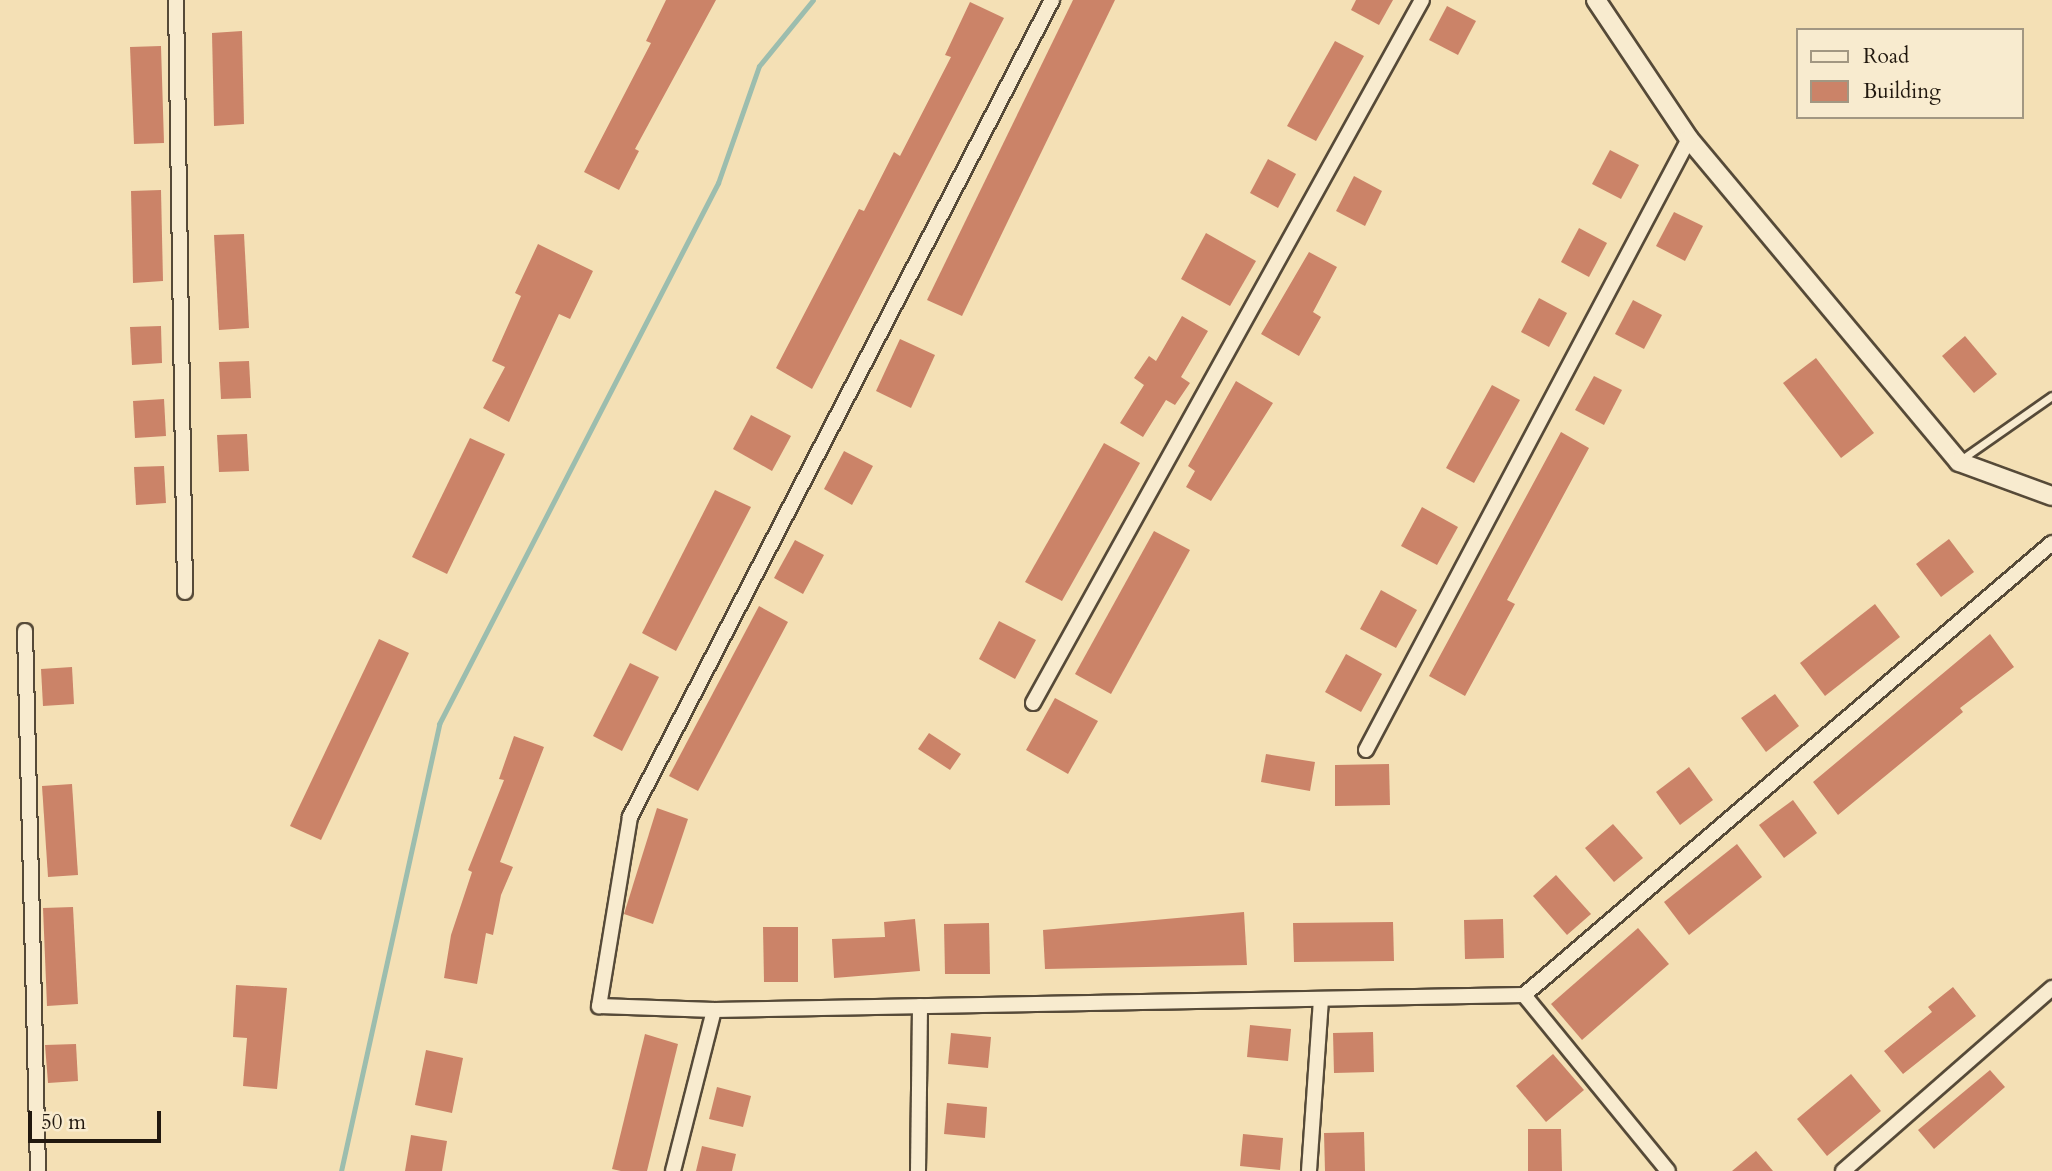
<!DOCTYPE html>
<html>
<head>
<meta charset="utf-8">
<style>
  body { margin:0 }
  #map { position:relative; width:2052px; height:1171px; overflow:hidden; background:#f4e0b5; font-family:Cardo,serif }
  div>[style] { position:absolute }
  .stream>* { height:5px; margin:-2.5px; padding:0 2.5px; transform-origin:2.5px; border-radius:2.5px; background:#9cbdae }
  .building>* { inset:0; background:#cb8368 }
  .roads { filter:drop-shadow(2px 0 #564a38) drop-shadow(-2px 0 #564a38) drop-shadow(0 2px #564a38) drop-shadow(0 -2px #564a38) }
  .service>* { height:7px; margin:-3.5px; padding:0 3.5px; transform-origin:3.5px; border-radius:3.5px; background:#f8ebcf }
  .minor>* { height:14px; margin:-7px; padding:0 7px; transform-origin:7px; border-radius:7px; background:#f8ebcf }
  .tertiary>* { height:18px; margin:-9px; padding:0 9px; transform-origin:9px; border-radius:9px; background:#f8ebcf }
  span { translate:-50% -50%; white-space:nowrap; text-align:center; line-height:1.15; -webkit-text-stroke:7px #f8ebcf; paint-order:stroke }
  .legend { position:absolute; left:1796px; top:28px; width:228px; height:91px; box-sizing:border-box; background:#f8ebcf; border:2px solid #a29782; margin:0; padding:9px 12px; list-style:none; font-size:21px; color:#21180f }
  .legend li { display:flex; align-items:center; gap:14px; height:35px }
  .legend b { width:35px; border:2px solid #a29782 }
  .scale { position:absolute; left:28px; top:1111px; width:133px; height:32px; box-sizing:border-box; border:4px solid #21180f; border-top:0; padding-left:9px; font-size:21px; line-height:24px; white-space:nowrap; color:#21180f; -webkit-text-stroke:5px #f8ebcf; paint-order:stroke }
</style>
</head>
<body>
<div id="map">
  <div class="stream">
    <i style="left:341px;top:1171px;width:458px;rotate:-77.6deg"></i>
    <i style="left:439px;top:724px;width:609px;rotate:-62.72deg"></i>
    <i style="left:718px;top:183px;width:124px;rotate:-70.7deg"></i>
    <i style="left:759px;top:66px;width:85px;rotate:-50.7deg"></i>
  </div>
  <div class="building">
    <i style="clip-path:polygon(666px 0,716px 0,635px 149px,639px 151px,619px 190px,584px 172px,651px 43px,646px 41px)"></i>
    <i style="clip-path:polygon(1073px 0,1115px 0,962px 316px,927px 300px)"></i>
    <i style="clip-path:polygon(1356px 0,1393px 0,1379px 25px,1351px 10px)"></i>
    <i style="clip-path:polygon(970px 2px,1004px 18px,812px 389px,776px 368px,859px 209px,864px 211px,894px 152px,900px 156px,951px 57px,945px 55px)"></i>
    <i style="clip-path:polygon(1447px 6px,1476px 21px,1458px 55px,1429px 40px)"></i>
    <i style="clip-path:polygon(242px 31px,244px 124px,214px 126px,212px 33px)"></i>
    <i style="clip-path:polygon(1335px 41px,1364px 56px,1316px 141px,1287px 126px)"></i>
    <i style="clip-path:polygon(161px 46px,164px 143px,134px 144px,130px 47px)"></i>
    <i style="clip-path:polygon(1610px 150px,1639px 165px,1621px 199px,1592px 184px)"></i>
    <i style="clip-path:polygon(1268px 159px,1296px 174px,1278px 208px,1250px 193px)"></i>
    <i style="clip-path:polygon(1354px 176px,1382px 191px,1365px 226px,1336px 211px)"></i>
    <i style="clip-path:polygon(161px 190px,163px 281px,133px 283px,131px 191px)"></i>
    <i style="clip-path:polygon(1674px 212px,1703px 226px,1685px 261px,1656px 246px)"></i>
    <i style="clip-path:polygon(1579px 228px,1607px 243px,1589px 277px,1561px 262px)"></i>
    <i style="clip-path:polygon(1206px 233px,1256px 261px,1230px 306px,1181px 279px)"></i>
    <i style="clip-path:polygon(244px 234px,249px 328px,219px 330px,214px 235px)"></i>
    <i style="clip-path:polygon(538px 244px,593px 271px,570px 319px,559px 314px,509px 422px,483px 408px,505px 367px,492px 361px,521px 296px,515px 293px)"></i>
    <i style="clip-path:polygon(1309px 252px,1337px 267px,1313px 312px,1321px 317px,1299px 356px,1261px 334px)"></i>
    <i style="clip-path:polygon(1539px 298px,1567px 313px,1549px 347px,1521px 332px)"></i>
    <i style="clip-path:polygon(1633px 300px,1662px 315px,1644px 349px,1615px 334px)"></i>
    <i style="clip-path:polygon(1182px 316px,1208px 331px,1181px 377px,1190px 383px,1175px 405px,1166px 400px,1143px 437px,1120px 423px,1144px 385px,1134px 378px,1149px 356px,1156px 361px)"></i>
    <i style="clip-path:polygon(161px 326px,162px 363px,132px 365px,130px 327px)"></i>
    <i style="clip-path:polygon(1965px 336px,1997px 374px,1974px 393px,1942px 356px)"></i>
    <i style="clip-path:polygon(900px 339px,935px 355px,911px 408px,876px 391px)"></i>
    <i style="clip-path:polygon(1816px 358px,1874px 433px,1841px 458px,1783px 383px)"></i>
    <i style="clip-path:polygon(249px 361px,251px 398px,221px 399px,219px 362px)"></i>
    <i style="clip-path:polygon(1594px 376px,1622px 390px,1604px 425px,1575px 410px)"></i>
    <i style="clip-path:polygon(1236px 381px,1273px 403px,1211px 501px,1186px 487px,1195px 471px,1188px 466px)"></i>
    <i style="clip-path:polygon(1492px 385px,1520px 400px,1474px 483px,1446px 468px)"></i>
    <i style="clip-path:polygon(164px 399px,166px 436px,135px 438px,133px 401px)"></i>
    <i style="clip-path:polygon(751px 415px,791px 436px,772px 471px,733px 449px)"></i>
    <i style="clip-path:polygon(1561px 432px,1589px 448px,1507px 600px,1515px 604px,1465px 696px,1429px 676px)"></i>
    <i style="clip-path:polygon(247px 434px,249px 471px,219px 472px,217px 435px)"></i>
    <i style="clip-path:polygon(470px 438px,505px 454px,447px 574px,412px 557px)"></i>
    <i style="clip-path:polygon(1104px 443px,1140px 463px,1062px 601px,1025px 582px)"></i>
    <i style="clip-path:polygon(844px 451px,873px 466px,852px 505px,824px 489px)"></i>
    <i style="clip-path:polygon(164px 466px,166px 503px,136px 505px,134px 467px)"></i>
    <i style="clip-path:polygon(715px 490px,751px 507px,676px 651px,642px 633px)"></i>
    <i style="clip-path:polygon(1422px 507px,1458px 527px,1437px 565px,1401px 546px)"></i>
    <i style="clip-path:polygon(1154px 531px,1190px 550px,1111px 694px,1075px 674px)"></i>
    <i style="clip-path:polygon(1949px 539px,1974px 572px,1941px 597px,1916px 564px)"></i>
    <i style="clip-path:polygon(795px 540px,824px 555px,803px 594px,774px 578px)"></i>
    <i style="clip-path:polygon(1381px 590px,1417px 610px,1396px 648px,1360px 629px)"></i>
    <i style="clip-path:polygon(1875px 604px,1900px 637px,1825px 696px,1800px 663px)"></i>
    <i style="clip-path:polygon(759px 606px,788px 622px,698px 791px,669px 776px)"></i>
    <i style="clip-path:polygon(999px 621px,1036px 640px,1015px 679px,979px 659px)"></i>
    <i style="clip-path:polygon(1990px 634px,2014px 667px,1960px 708px,1963px 712px,1838px 815px,1813px 782px)"></i>
    <i style="clip-path:polygon(379px 639px,409px 653px,321px 840px,290px 826px)"></i>
    <i style="clip-path:polygon(1346px 654px,1382px 674px,1361px 712px,1325px 692px)"></i>
    <i style="clip-path:polygon(630px 663px,659px 677px,622px 751px,593px 736px)"></i>
    <i style="clip-path:polygon(72px 667px,74px 704px,43px 706px,41px 669px)"></i>
    <i style="clip-path:polygon(1775px 694px,1799px 726px,1766px 752px,1741px 718px)"></i>
    <i style="clip-path:polygon(1055px 698px,1098px 721px,1068px 774px,1026px 750px)"></i>
    <i style="clip-path:polygon(929px 733px,961px 754px,950px 770px,918px 749px)"></i>
    <i style="clip-path:polygon(514px 736px,544px 747px,500px 862px,513px 867px,501px 895px,493px 935px,486px 933px,477px 984px,444px 978px,451px 935px,472px 872px,468px 870px,504px 780px,499px 779px)"></i>
    <i style="clip-path:polygon(1266px 754px,1315px 762px,1310px 791px,1261px 782px)"></i>
    <i style="clip-path:polygon(1389px 764px,1390px 805px,1335px 806px,1335px 765px)"></i>
    <i style="clip-path:polygon(1689px 767px,1713px 800px,1680px 825px,1656px 792px)"></i>
    <i style="clip-path:polygon(72px 784px,78px 875px,48px 877px,42px 786px)"></i>
    <i style="clip-path:polygon(1793px 800px,1817px 833px,1784px 858px,1759px 825px)"></i>
    <i style="clip-path:polygon(657px 808px,688px 819px,653px 924px,624px 914px)"></i>
    <i style="clip-path:polygon(1613px 824px,1643px 858px,1614px 882px,1585px 848px)"></i>
    <i style="clip-path:polygon(1737px 844px,1762px 877px,1689px 935px,1664px 902px)"></i>
    <i style="clip-path:polygon(1556px 875px,1591px 914px,1567px 935px,1533px 896px)"></i>
    <i style="clip-path:polygon(73px 907px,78px 1004px,47px 1006px,43px 908px)"></i>
    <i style="clip-path:polygon(1244px 912px,1247px 965px,1045px 969px,1043px 930px)"></i>
    <i style="clip-path:polygon(915px 919px,920px 971px,834px 978px,832px 939px,885px 937px,884px 922px)"></i>
    <i style="clip-path:polygon(1503px 919px,1504px 958px,1465px 959px,1464px 920px)"></i>
    <i style="clip-path:polygon(1393px 922px,1394px 961px,1294px 962px,1293px 923px)"></i>
    <i style="clip-path:polygon(989px 923px,990px 974px,945px 974px,944px 924px)"></i>
    <i style="clip-path:polygon(763px 927px,798px 927px,798px 982px,764px 982px)"></i>
    <i style="clip-path:polygon(1638px 928px,1669px 964px,1582px 1040px,1551px 1004px)"></i>
    <i style="clip-path:polygon(236px 985px,287px 988px,277px 1089px,243px 1086px,247px 1038px,233px 1037px)"></i>
    <i style="clip-path:polygon(1953px 987px,1976px 1016px,1903px 1074px,1884px 1051px,1932px 1012px,1928px 1007px)"></i>
    <i style="clip-path:polygon(1250px 1025px,1291px 1029px,1288px 1061px,1247px 1057px)"></i>
    <i style="clip-path:polygon(1373px 1032px,1374px 1072px,1334px 1073px,1333px 1033px)"></i>
    <i style="clip-path:polygon(951px 1033px,991px 1037px,988px 1068px,948px 1064px)"></i>
    <i style="clip-path:polygon(645px 1034px,678px 1044px,647px 1171px,621px 1171px,612px 1169px)"></i>
    <i style="clip-path:polygon(76px 1044px,78px 1081px,48px 1083px,45px 1045px)"></i>
    <i style="clip-path:polygon(426px 1050px,463px 1058px,452px 1113px,415px 1105px)"></i>
    <i style="clip-path:polygon(1553px 1054px,1584px 1090px,1546px 1122px,1516px 1086px)"></i>
    <i style="clip-path:polygon(1990px 1070px,2005px 1087px,1934px 1149px,1918px 1130px)"></i>
    <i style="clip-path:polygon(1851px 1074px,1881px 1111px,1827px 1156px,1797px 1119px)"></i>
    <i style="clip-path:polygon(717px 1087px,751px 1096px,743px 1127px,709px 1119px)"></i>
    <i style="clip-path:polygon(947px 1103px,987px 1107px,985px 1138px,944px 1134px)"></i>
    <i style="clip-path:polygon(1528px 1129px,1561px 1129px,1562px 1171px,1528px 1171px)"></i>
    <i style="clip-path:polygon(1364px 1132px,1365px 1171px,1325px 1171px,1324px 1133px)"></i>
    <i style="clip-path:polygon(1243px 1134px,1283px 1138px,1280px 1170px,1240px 1166px)"></i>
    <i style="clip-path:polygon(411px 1135px,447px 1141px,442px 1171px,405px 1171px)"></i>
    <i style="clip-path:polygon(702px 1146px,736px 1154px,732px 1171px,696px 1171px)"></i>
    <i style="clip-path:polygon(1756px 1151px,1773px 1171px,1732px 1171px)"></i>
  </div>
  <div class="roads">
    <div class="service">
      <i style="left:1959px;top:461px;width:113px;rotate:-35deg"></i>
    </div>
    <div class="minor">
      <i style="left:176px;top:0;width:592px;rotate:89.13deg"></i>
      <i style="left:1052px;top:0;width:920px;rotate:117.32deg"></i>
      <i style="left:630px;top:817px;width:192px;rotate:99.3deg"></i>
      <i style="left:599px;top:1006px;width:115px;rotate:2deg"></i>
      <i style="left:714px;top:1010px;width:810px;rotate:-1.06deg"></i>
      <i style="left:1524px;top:995px;width:695px;rotate:-40.57deg"></i>
      <i style="left:25px;top:631px;width:540px;rotate:88.62deg"></i>
      <i style="left:1033px;top:703px;width:803px;rotate:-61.04deg"></i>
      <i style="left:1366px;top:750px;width:691px;rotate:-62.14deg"></i>
      <i style="left:1524px;top:995px;width:227px;rotate:50.7deg"></i>
      <i style="left:673px;top:1171px;width:166px;rotate:-75.7deg"></i>
      <i style="left:918px;top:1171px;width:165px;rotate:-89.3deg"></i>
      <i style="left:1309px;top:1171px;width:172px;rotate:-86deg"></i>
      <i style="left:1843px;top:1171px;width:278px;rotate:-41.2deg"></i>
    </div>
    <div class="tertiary">
      <i style="left:1596px;top:0;width:167px;rotate:56.2deg"></i>
      <i style="left:1689px;top:139px;width:421px;rotate:50.1deg"></i>
      <i style="left:1959px;top:462px;width:99px;rotate:20.1deg"></i>
    </div>
  </div>
  <ul class="legend">
  <li><b style="height:9px;background:#f8ebcf"></b>Road</li>
  <li><b style="height:19px;background:#cb8368"></b>Building</li>
  </ul>
  <div class="scale">50 m</div>
</div>
</body>
</html>
